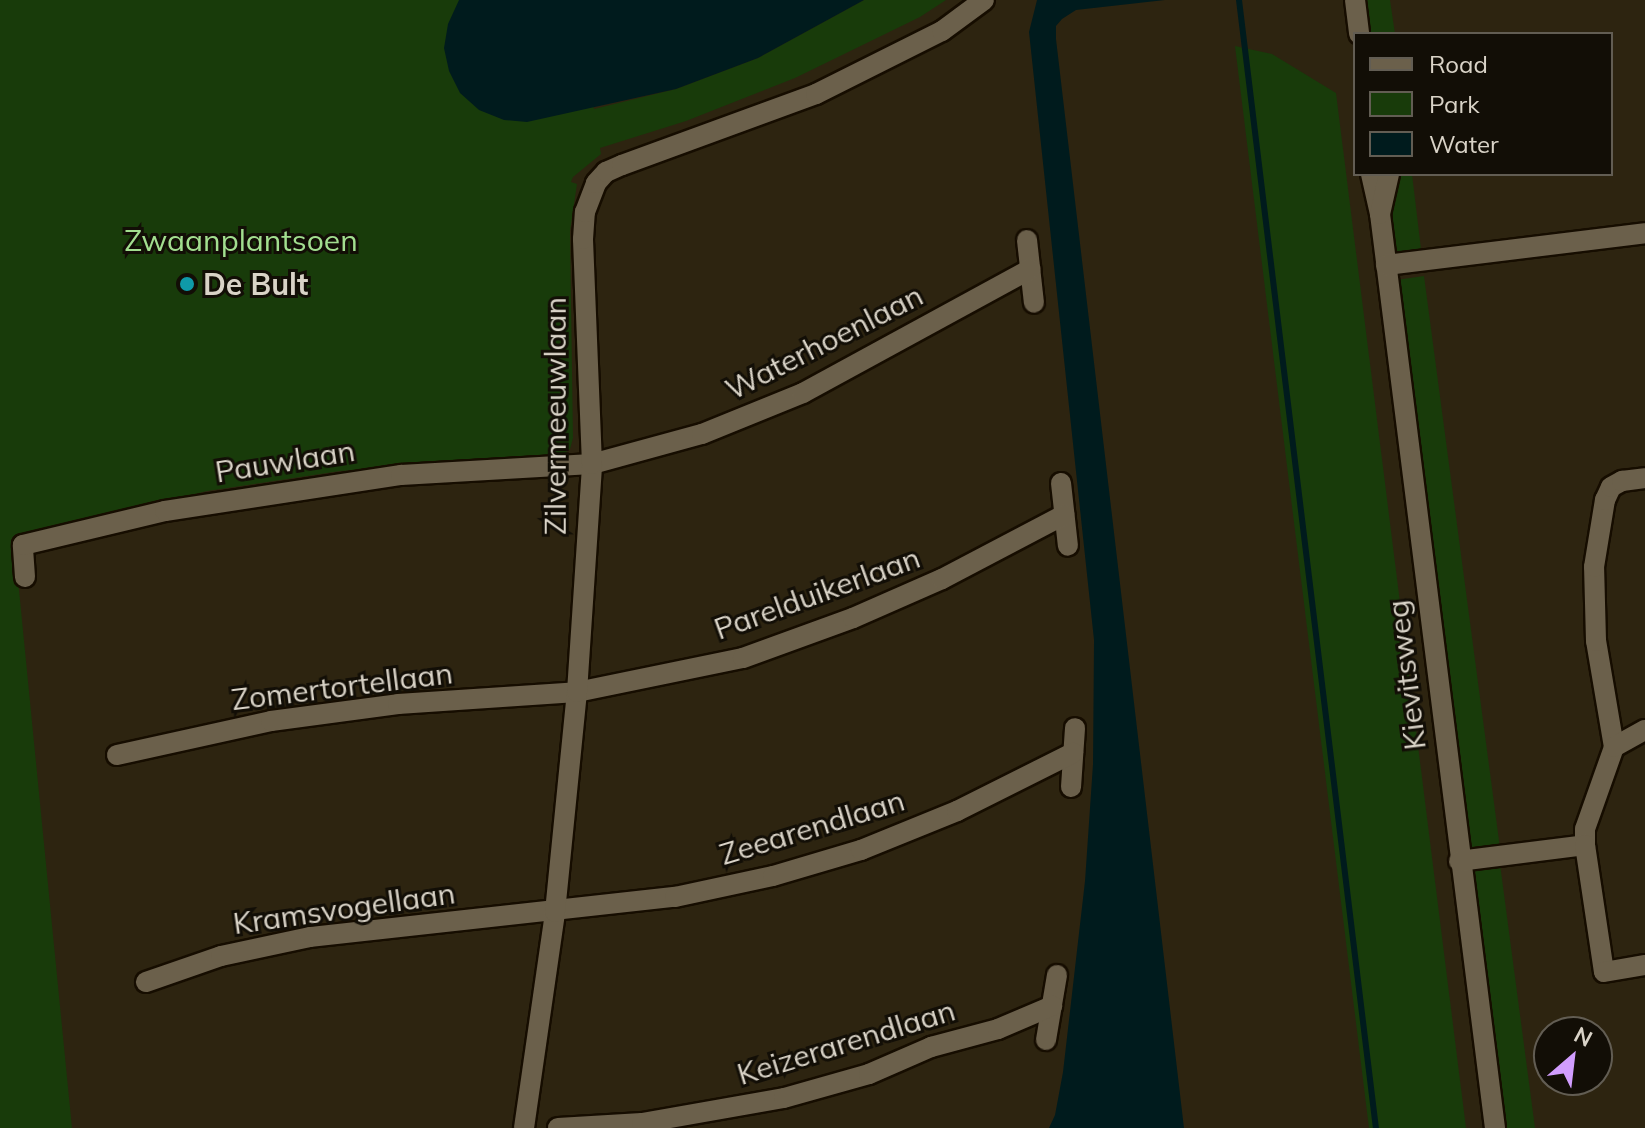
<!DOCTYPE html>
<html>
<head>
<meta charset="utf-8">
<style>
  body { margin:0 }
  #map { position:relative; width:1645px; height:1128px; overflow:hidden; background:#2d2410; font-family:Mulish,sans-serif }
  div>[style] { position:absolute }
  .green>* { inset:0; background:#183b0a }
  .water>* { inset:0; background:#001b1d }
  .stream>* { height:6px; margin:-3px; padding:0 3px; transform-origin:3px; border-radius:3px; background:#001b1d }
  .roads { filter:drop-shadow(2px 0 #160d00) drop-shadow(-2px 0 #160d00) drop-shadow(0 2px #160d00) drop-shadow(0 -2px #160d00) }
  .minor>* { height:20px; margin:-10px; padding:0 10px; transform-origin:10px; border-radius:10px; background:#6b604b }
  .dots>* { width:22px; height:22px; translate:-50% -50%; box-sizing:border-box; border:4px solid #120e06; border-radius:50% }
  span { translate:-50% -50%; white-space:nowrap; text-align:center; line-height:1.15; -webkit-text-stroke:6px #120e06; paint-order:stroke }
  .park-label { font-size:30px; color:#a2de8f }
  .poi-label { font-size:30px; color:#d9d3c7; font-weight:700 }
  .left { translate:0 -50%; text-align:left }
  .street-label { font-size:30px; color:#d9d3c7 }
  .legend { position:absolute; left:1353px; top:32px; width:260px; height:144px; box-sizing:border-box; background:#120e06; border:2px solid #625d53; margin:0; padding:10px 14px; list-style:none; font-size:24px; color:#d9d3c7 }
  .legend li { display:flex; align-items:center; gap:16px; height:40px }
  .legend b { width:40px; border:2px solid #625d53 }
  .north { position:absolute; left:1533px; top:1016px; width:80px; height:80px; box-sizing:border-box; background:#120e06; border:2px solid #625d53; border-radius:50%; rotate:28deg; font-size:22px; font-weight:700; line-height:32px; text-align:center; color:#d9d3c7 }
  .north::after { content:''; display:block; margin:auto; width:28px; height:36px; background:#d19dfe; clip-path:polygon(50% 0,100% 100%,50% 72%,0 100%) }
</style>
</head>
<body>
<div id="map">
  <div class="green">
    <i style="clip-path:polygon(0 0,569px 0,594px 109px,676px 89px,758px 58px,864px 0,946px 0,920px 17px,795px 78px,686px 121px,600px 148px,601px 154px,573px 177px,571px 182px,577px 184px,570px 231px,573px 438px,570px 449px,561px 456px,340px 471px,207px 491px,14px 539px,72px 1128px,0 1128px)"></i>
    <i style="clip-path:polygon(1364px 0,1390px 0,1395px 34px,1368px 34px)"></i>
    <i style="clip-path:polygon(1235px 46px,1272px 54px,1336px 93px,1466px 1128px,1369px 1128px)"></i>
    <i style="clip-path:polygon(1395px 174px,1412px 174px,1421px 249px,1393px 252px,1391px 231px)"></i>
    <i style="clip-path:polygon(1424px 276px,1500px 848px,1478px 852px,1464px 842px,1396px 280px)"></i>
    <i style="clip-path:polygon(1500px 864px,1535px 1128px,1503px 1128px,1469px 879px,1479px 867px)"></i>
  </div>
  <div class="water">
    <i style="clip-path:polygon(459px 0,864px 0,758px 58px,676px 89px,527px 122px,504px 120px,479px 110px,460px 93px,449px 71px,444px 48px,448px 24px)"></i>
    <i style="clip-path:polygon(1037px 0,1165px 0,1076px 10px,1062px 19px,1056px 26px,1056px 39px,1184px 1128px,1049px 1128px,1055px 1115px,1063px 1072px,1085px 881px,1093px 764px,1094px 640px,1029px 32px)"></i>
  </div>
  <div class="stream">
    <i style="left:1239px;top:0;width:1136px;rotate:83.08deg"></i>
  </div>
  <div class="roads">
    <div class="minor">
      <i style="left:1355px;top:0;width:34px;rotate:83deg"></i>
      <i style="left:1371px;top:174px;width:41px;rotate:77.3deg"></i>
      <i style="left:1380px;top:214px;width:921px;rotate:82.83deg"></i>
      <i style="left:1380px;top:214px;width:41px;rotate:-77.3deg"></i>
      <i style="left:1027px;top:240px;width:63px;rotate:83.7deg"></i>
      <i style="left:1386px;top:265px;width:261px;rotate:-7deg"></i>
      <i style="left:1061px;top:483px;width:63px;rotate:83.7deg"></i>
      <i style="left:25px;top:577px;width:32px;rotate:-94deg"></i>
      <i style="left:23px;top:545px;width:146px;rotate:-13.5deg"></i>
      <i style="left:165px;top:511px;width:239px;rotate:-8.7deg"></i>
      <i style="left:401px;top:475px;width:191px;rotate:-3.3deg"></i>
      <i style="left:592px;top:464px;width:114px;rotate:-15.3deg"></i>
      <i style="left:702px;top:434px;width:109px;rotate:-22.1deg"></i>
      <i style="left:803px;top:393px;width:259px;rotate:-28.6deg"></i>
      <i style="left:1614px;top:747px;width:108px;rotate:-99.6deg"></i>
      <i style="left:1596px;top:641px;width:74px;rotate:-91.5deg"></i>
      <i style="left:1594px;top:567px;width:68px;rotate:-80.7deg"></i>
      <i style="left:1605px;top:500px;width:14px;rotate:-65deg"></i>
      <i style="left:1611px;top:487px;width:13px;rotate:-29deg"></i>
      <i style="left:1622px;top:481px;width:23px;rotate:-7deg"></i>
      <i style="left:117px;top:755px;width:158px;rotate:-12.4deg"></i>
      <i style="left:271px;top:721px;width:128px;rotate:-7.6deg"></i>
      <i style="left:398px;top:704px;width:179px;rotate:-3.8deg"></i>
      <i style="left:577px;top:692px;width:169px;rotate:-11.6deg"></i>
      <i style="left:743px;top:658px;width:117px;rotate:-20deg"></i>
      <i style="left:853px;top:618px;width:97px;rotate:-23.7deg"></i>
      <i style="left:942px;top:579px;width:138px;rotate:-27.7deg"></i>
      <i style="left:1071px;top:787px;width:59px;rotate:-86.1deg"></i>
      <i style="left:1585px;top:845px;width:16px;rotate:-90deg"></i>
      <i style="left:1585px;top:829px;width:87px;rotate:-70.5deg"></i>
      <i style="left:1614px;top:747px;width:35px;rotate:-29deg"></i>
      <i style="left:1459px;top:861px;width:127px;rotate:-7.2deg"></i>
      <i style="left:1585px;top:845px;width:128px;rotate:81.5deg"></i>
      <i style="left:1604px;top:972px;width:42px;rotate:-9.7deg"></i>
      <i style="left:146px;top:982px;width:79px;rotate:-19.1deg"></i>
      <i style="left:221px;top:956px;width:91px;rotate:-12.1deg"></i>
      <i style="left:310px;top:937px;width:367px;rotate:-6.3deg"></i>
      <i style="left:675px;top:897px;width:100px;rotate:-12.1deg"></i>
      <i style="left:773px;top:876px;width:92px;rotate:-16.5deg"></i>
      <i style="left:861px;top:850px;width:104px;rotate:-22.1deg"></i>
      <i style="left:957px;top:811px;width:130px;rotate:-26.6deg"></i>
      <i style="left:1046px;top:1040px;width:66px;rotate:-80.4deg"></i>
      <i style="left:524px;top:1128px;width:218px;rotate:-81.8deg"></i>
      <i style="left:555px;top:912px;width:221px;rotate:-84.3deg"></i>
      <i style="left:577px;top:692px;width:228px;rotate:-86.2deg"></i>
      <i style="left:592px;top:464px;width:225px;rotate:-92.3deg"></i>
      <i style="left:583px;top:239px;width:27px;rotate:-86deg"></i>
      <i style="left:585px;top:212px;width:31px;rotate:-69deg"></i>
      <i style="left:596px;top:183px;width:15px;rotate:-48deg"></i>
      <i style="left:606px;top:172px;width:17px;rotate:-24deg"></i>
      <i style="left:622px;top:165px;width:207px;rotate:-20.1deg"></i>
      <i style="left:816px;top:94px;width:141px;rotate:-26.6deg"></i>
      <i style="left:942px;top:31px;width:52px;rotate:-36.4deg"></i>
      <i style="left:558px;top:1128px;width:84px;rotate:-3.4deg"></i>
      <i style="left:642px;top:1123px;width:144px;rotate:-10deg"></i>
      <i style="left:784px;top:1098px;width:88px;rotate:-15.8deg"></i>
      <i style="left:869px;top:1074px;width:68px;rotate:-23.5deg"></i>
      <i style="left:931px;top:1047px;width:69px;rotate:-15deg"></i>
      <i style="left:998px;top:1029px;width:59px;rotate:-23.1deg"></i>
    </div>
  </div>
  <div class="dots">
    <i style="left:187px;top:284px;background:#0f9aa8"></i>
  </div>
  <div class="park-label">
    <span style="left:241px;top:240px">Zwaanplantsoen</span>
  </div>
  <div class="poi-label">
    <span class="left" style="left:203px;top:284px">De Bult</span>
  </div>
  <div class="street-label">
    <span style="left:824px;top:342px;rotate:-27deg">Waterhoenlaan</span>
    <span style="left:555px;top:416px;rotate:-90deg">Zilvermeeuwlaan</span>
    <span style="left:285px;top:461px;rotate:-9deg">Pauwlaan</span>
    <span style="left:817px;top:593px;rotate:-20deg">Parelduikerlaan</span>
    <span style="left:1406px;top:675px;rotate:-97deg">Kievitsweg</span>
    <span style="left:342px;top:686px;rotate:-7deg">Zomertortellaan</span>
    <span style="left:812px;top:827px;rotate:-17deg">Zeearendlaan</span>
    <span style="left:344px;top:908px;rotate:-8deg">Kramsvogellaan</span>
    <span style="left:846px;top:1042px;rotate:-17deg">Keizerarendlaan</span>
  </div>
  <ul class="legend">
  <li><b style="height:10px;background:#6b604b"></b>Road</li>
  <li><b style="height:22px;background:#183b0a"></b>Park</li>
  <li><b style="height:22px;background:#001b1d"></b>Water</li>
  </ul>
  <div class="north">N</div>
</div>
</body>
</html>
